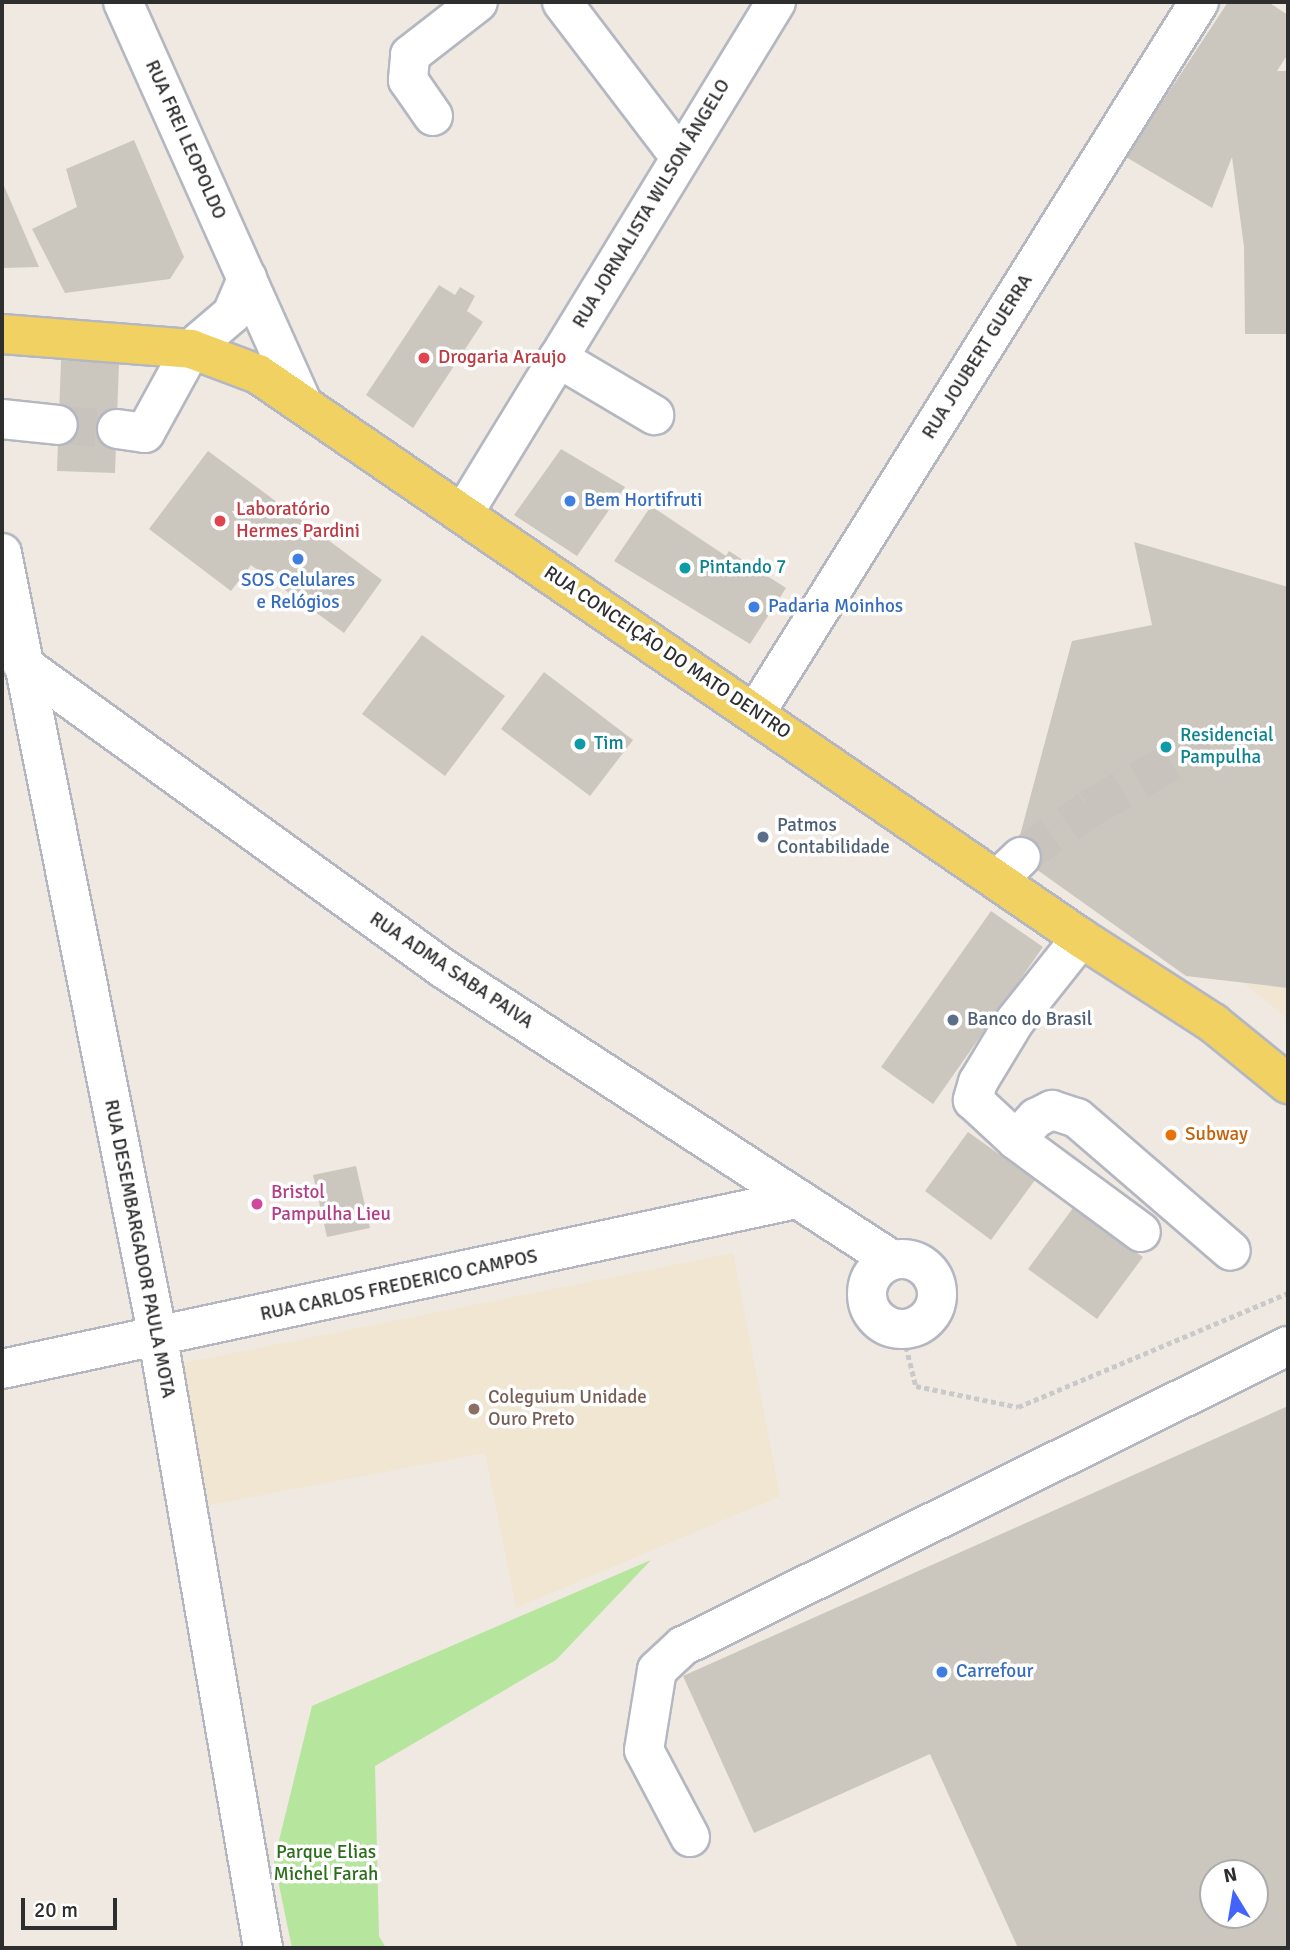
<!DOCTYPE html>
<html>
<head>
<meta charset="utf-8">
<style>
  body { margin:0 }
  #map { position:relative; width:1290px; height:1950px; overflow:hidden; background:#efe9e1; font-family:Signika,sans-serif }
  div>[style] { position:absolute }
  .education>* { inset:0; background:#f0e6d1 }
  .green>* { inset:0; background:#b6e59e }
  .building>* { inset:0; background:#cbc7bf }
  .minor-tunnel>* { height:38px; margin-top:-19px; transform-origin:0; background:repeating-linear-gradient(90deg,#c8c4bd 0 38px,transparent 0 57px) }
  .path>* { height:4.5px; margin-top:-2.25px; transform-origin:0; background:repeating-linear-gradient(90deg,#c9c9c9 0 5px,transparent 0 8.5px) }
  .roads { filter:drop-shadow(2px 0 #b4b7c1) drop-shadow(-2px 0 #b4b7c1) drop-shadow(0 2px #b4b7c1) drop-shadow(0 -2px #b4b7c1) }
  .minor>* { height:38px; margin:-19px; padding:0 19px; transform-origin:19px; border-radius:19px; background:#fff }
  .minor>.ring { margin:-19px; padding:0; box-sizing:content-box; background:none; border:38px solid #fff; border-radius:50% }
  .major>* { height:38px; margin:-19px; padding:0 19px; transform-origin:19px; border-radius:19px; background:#f2d163 }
  .dots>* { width:19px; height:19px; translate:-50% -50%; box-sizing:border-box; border:4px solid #fff; border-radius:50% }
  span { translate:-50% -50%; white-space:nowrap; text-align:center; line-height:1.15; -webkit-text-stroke:7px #fff; paint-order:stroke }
  .street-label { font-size:19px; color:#2e2e2e }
  .health-label { font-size:19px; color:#be3a42 }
  .left { translate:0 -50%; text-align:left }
  .shop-label { font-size:19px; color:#366cbe }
  .culture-label { font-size:19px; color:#0d838f }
  .service-label { font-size:19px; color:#4e5e75 }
  .food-label { font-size:19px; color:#c56008 }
  .hotel-label { font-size:19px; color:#b23c85 }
  .education-label { font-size:19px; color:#785e54 }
  .park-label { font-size:19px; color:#2c6e1b }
  .frame { position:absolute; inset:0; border:4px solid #2e2e2e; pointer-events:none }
  .north { position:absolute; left:1199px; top:1859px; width:70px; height:70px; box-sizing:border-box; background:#fff; border:2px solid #ababab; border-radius:50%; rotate:349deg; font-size:19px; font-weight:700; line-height:28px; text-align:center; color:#2e2e2e }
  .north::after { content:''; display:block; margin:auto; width:24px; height:32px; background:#4264fb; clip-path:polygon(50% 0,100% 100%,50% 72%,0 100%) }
  .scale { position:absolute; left:21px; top:1898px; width:96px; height:32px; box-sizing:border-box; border:4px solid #2e2e2e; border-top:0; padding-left:9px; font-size:21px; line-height:24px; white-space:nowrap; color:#2e2e2e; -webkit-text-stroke:5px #fff; paint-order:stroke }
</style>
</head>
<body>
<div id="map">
  <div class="education">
    <i style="clip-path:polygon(1244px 983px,1288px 988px,1288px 1019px)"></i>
    <i style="clip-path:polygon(733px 1253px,780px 1496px,516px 1608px,485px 1453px,204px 1506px,178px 1364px)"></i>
  </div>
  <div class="green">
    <i style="clip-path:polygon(651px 1560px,556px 1660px,375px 1766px,379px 1936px,386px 1948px,292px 1948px,274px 1861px,312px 1706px)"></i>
  </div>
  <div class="building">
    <i style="clip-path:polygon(1228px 2px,1268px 2px,1288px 15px,1288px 54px,1277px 71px,1288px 71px,1288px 334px,1245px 334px,1244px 247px,1232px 157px,1212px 208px,1126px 157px)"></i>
    <i style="clip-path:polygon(134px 140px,184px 257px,170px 279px,65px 293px,32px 229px,77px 207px,66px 169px)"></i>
    <i style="clip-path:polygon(2px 181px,39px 267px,2px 268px)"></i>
    <i style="clip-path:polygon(439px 285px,455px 295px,460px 287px,475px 296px,467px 311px,483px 322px,413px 428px,366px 395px)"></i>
    <i style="clip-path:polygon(61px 360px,119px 363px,115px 473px,57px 471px)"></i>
    <i style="clip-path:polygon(561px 449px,625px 487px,577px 556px,514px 515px)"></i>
    <i style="clip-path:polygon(208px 451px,382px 580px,344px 633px,251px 565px,231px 591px,149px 529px)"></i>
    <i style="clip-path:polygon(651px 506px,726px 556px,729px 551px,786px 588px,750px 644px,614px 561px)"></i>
    <i style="clip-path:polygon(1134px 542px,1288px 587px,1288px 988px,1186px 976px,1015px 854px,1072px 641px,1152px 625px)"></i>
    <i style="clip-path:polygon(422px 635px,505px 696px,445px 776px,362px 714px)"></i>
    <i style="clip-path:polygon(544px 672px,633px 740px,590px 796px,501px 729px)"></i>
    <i style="clip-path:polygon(991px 911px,1043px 947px,933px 1104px,881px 1067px)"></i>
    <i style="clip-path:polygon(968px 1132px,1035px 1180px,991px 1240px,925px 1191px)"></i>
    <i style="clip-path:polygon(356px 1166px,370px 1228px,327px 1237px,313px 1175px)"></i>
    <i style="clip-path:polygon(1073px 1208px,1143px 1257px,1097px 1319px,1028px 1269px)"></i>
    <i style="clip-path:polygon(evenodd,1288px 1406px,1288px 1948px,1018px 1948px,930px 1754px,754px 1833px,683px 1676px,1288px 1406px,1213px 1873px,1255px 1873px,1255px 1915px,1213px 1915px,1213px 1873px)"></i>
  </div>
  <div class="minor-tunnel">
    <i style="left:58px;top:425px;width:59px;rotate:3.9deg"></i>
    <i style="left:1021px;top:857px;width:83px;rotate:-35.2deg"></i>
    <i style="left:1089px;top:809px;width:136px;rotate:-30deg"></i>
  </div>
  <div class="path">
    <i style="left:902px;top:1330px;width:58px;rotate:76deg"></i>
    <i style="left:916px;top:1386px;width:104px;rotate:11.6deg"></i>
    <i style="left:1018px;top:1407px;width:293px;rotate:-22.9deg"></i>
  </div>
  <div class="roads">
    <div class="minor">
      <i style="left:123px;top:2px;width:438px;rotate:65.9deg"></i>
      <i style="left:562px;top:2px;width:195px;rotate:52.7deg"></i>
      <i style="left:433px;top:116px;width:44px;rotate:-124.8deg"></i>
      <i style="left:408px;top:80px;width:25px;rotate:-85deg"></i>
      <i style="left:410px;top:55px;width:86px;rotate:-37.9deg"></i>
      <i style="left:558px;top:358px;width:112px;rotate:30.7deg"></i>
      <i style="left:2px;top:419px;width:56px;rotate:6.1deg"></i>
      <i style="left:117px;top:429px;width:28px;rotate:8deg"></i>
      <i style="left:145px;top:433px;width:96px;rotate:-61.3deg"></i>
      <i style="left:191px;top:349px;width:54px;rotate:-40.5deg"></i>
      <i style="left:232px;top:314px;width:39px;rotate:-67deg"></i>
      <i style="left:463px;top:514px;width:600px;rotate:-58.56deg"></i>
      <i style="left:2px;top:553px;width:800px;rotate:78.76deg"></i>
      <i style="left:158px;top:1338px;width:619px;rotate:80.23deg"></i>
      <i style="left:22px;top:664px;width:521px;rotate:35.86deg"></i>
      <i style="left:444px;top:969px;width:534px;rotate:33.01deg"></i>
      <i style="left:756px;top:712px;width:837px;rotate:-58.04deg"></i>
      <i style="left:997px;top:880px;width:33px;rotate:-44deg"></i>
      <i style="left:1081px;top:938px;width:106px;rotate:128.5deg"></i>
      <i style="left:1015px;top:1021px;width:71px;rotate:121.2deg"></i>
      <i style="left:978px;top:1082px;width:19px;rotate:106deg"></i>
      <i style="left:973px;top:1100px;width:59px;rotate:42.9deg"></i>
      <i style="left:1016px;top:1140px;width:155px;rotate:36.4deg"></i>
      <i style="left:1016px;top:1140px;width:30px;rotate:-48deg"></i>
      <i style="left:1036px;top:1118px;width:18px;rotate:-27deg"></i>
      <i style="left:1052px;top:1110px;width:26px;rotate:18deg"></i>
      <i style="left:1077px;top:1118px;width:203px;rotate:40.8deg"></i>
      <i class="ring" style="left:867px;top:1259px;width:32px;height:32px"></i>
      <i style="left:2px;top:1369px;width:812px;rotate:-12.08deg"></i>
      <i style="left:690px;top:1837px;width:98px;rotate:-117.9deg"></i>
      <i style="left:644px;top:1750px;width:81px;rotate:-80.8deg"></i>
      <i style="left:657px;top:1670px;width:35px;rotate:-43deg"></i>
      <i style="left:683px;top:1646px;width:675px;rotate:-26.38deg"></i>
    </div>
    <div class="major">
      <i style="left:2px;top:334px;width:190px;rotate:4.5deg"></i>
      <i style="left:191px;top:349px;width:72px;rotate:20.5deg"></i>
      <i style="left:258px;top:374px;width:998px;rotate:34.42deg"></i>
      <i style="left:1081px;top:938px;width:157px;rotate:32.8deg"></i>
      <i style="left:1213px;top:1023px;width:97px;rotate:39.1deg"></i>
    </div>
  </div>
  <div class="dots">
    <i style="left:424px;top:358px;background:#e0444e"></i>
    <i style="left:570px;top:501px;background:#3f7fe0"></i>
    <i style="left:220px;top:521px;background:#e0444e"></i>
    <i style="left:298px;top:559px;background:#3f7fe0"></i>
    <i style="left:685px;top:568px;background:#0f9aa8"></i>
    <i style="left:754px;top:607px;background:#3f7fe0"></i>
    <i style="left:580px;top:744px;background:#0f9aa8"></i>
    <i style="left:1166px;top:747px;background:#0f9aa8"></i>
    <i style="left:763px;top:837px;background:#5c6f8a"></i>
    <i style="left:953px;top:1020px;background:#5c6f8a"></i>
    <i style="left:1171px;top:1135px;background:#e8710a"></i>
    <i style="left:257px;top:1204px;background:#d1479c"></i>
    <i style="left:474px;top:1409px;background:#8d6e63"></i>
    <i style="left:942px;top:1672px;background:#3f7fe0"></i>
  </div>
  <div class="street-label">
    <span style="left:185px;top:140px;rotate:66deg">RUA FREI LEOPOLDO</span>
    <span style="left:652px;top:204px;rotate:-59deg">RUA JORNALISTA WILSON ÂNGELO</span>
    <span style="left:978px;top:357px;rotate:-58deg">RUA JOUBERT GUERRA</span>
    <span style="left:667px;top:653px;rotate:34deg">RUA CONCEIÇÃO DO MATO DENTRO</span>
    <span style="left:451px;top:971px;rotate:34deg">RUA ADMA SABA PAIVA</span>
    <span style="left:139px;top:1249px;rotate:79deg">RUA DESEMBARGADOR PAULA MOTA</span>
    <span style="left:399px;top:1286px;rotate:-12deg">RUA CARLOS FREDERICO CAMPOS</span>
  </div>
  <div class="health-label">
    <span class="left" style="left:438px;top:358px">Drogaria Araujo</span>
    <span class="left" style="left:236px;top:521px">Laboratório<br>Hermes Pardini</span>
  </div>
  <div class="shop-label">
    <span class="left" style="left:584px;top:501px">Bem Hortifruti</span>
    <span style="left:298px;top:592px">SOS Celulares<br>e Relógios</span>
    <span class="left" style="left:768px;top:607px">Padaria Moinhos</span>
    <span class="left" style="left:956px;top:1672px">Carrefour</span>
  </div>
  <div class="culture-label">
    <span class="left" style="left:699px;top:568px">Pintando 7</span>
    <span class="left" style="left:1180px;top:747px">Residencial<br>Pampulha</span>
    <span class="left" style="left:594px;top:744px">Tim</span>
  </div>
  <div class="service-label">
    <span class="left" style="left:777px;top:837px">Patmos<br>Contabilidade</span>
    <span class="left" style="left:967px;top:1020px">Banco do Brasil</span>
  </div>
  <div class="food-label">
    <span class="left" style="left:1185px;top:1135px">Subway</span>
  </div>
  <div class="hotel-label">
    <span class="left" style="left:271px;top:1204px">Bristol<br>Pampulha Lieu</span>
  </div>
  <div class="education-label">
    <span class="left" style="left:488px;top:1409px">Coleguium Unidade<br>Ouro Preto</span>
  </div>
  <div class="park-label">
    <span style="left:326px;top:1864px">Parque Elias<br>Michel Farah</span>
  </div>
  <div class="frame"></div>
  <div class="north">N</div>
  <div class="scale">20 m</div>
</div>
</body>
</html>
